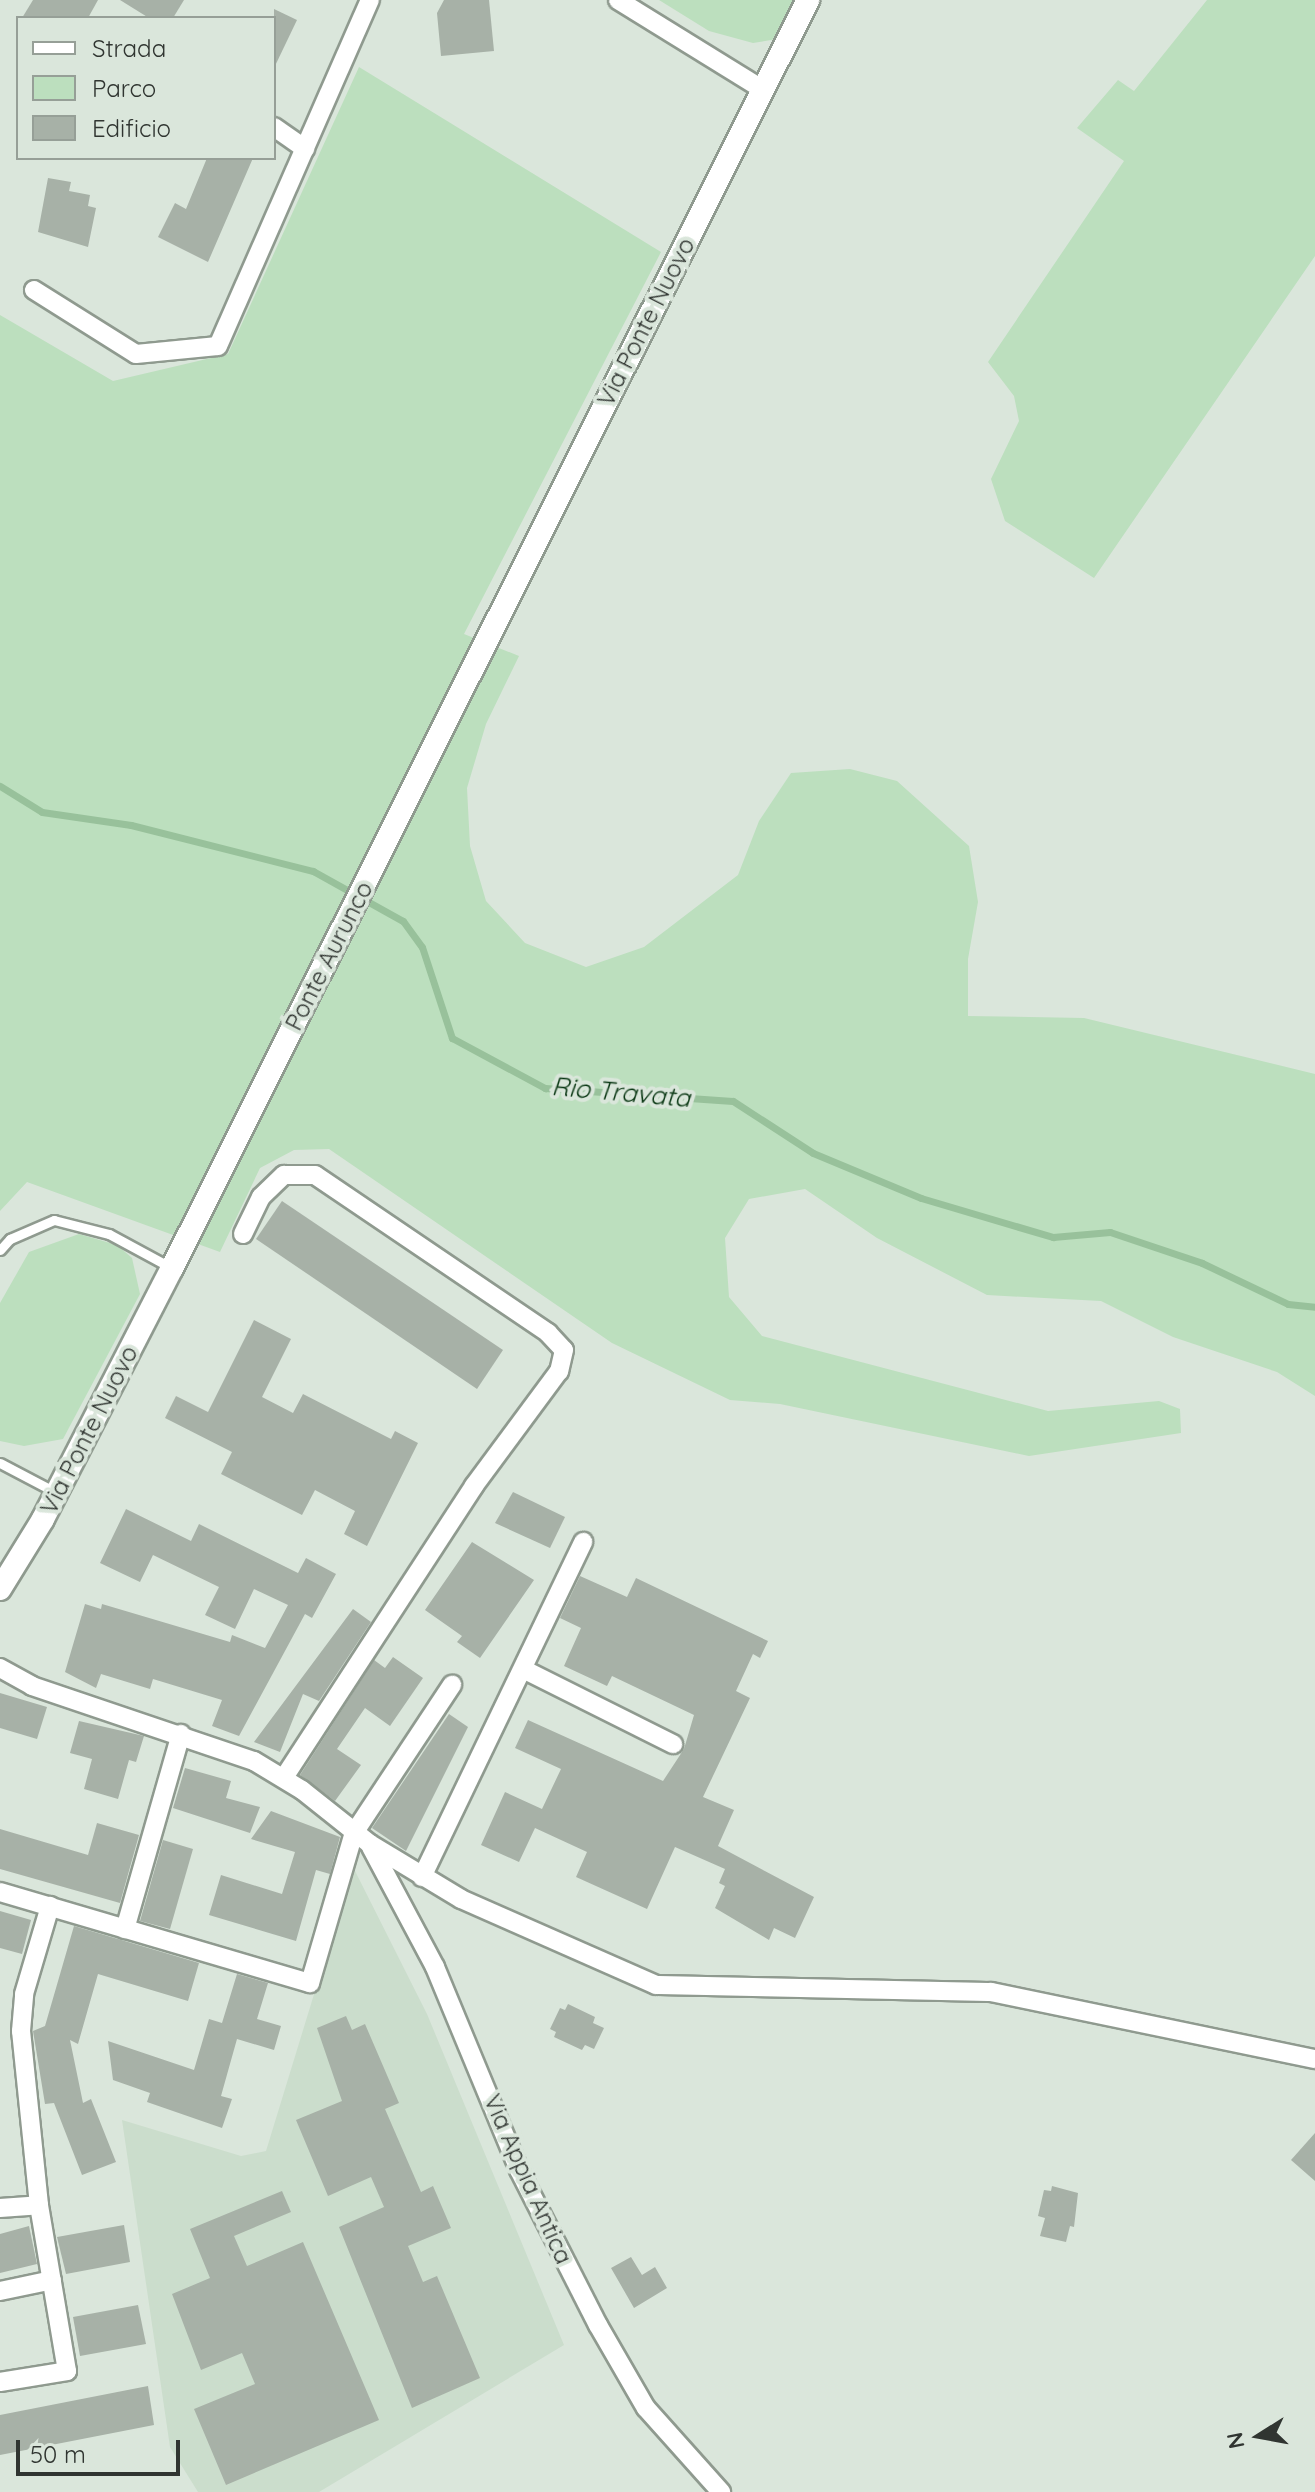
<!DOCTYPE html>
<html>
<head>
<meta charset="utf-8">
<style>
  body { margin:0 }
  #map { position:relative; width:1315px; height:2492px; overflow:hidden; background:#dae6db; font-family:Quicksand,sans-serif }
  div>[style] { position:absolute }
  .built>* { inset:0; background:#cbddcc }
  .green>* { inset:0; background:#bcdfbe }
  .stream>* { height:7px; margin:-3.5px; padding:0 3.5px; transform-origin:3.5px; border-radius:3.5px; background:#98c19b }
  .building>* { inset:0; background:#a7b1a7 }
  .roads { filter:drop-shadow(2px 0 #8f9a8f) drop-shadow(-2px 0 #8f9a8f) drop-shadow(0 2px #8f9a8f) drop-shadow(0 -2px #8f9a8f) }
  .service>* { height:9px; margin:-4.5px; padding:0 4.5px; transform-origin:4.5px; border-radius:4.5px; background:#fff }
  .minor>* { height:18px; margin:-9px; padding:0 9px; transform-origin:9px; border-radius:9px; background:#fff }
  .tertiary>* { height:22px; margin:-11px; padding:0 11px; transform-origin:11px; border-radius:11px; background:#fff }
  span { translate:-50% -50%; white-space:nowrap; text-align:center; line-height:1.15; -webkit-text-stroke:8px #dae6db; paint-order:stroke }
  .street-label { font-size:24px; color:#303531 }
  .water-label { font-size:26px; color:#083612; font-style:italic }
  .legend { position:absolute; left:16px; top:16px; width:260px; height:144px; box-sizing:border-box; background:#dae6db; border:2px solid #969f97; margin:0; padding:10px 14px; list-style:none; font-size:24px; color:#303531 }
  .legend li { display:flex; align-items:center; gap:16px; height:40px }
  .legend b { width:40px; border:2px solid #969f97 }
  .north { position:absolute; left:1219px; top:2396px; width:80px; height:80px; -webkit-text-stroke:6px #dae6db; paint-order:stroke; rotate:259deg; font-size:22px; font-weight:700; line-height:32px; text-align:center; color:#303531 }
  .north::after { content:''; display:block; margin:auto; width:28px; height:36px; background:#303531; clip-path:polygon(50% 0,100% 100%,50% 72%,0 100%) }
  .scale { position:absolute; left:16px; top:2440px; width:164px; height:36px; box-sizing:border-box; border:4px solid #303531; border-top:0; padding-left:10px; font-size:24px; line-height:28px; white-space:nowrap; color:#303531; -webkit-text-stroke:6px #dae6db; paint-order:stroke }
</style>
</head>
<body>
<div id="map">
  <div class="built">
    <i style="clip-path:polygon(353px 1867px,427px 2014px,564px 2345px,319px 2492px,198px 2492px,170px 2447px,122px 2120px,241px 2156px,266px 2151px)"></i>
  </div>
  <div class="green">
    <i style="clip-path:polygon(659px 0,795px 0,777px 39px,753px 43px,709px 31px)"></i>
    <i style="clip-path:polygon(1207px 0,1315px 0,1315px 256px,1094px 578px,1005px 521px,991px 479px,1019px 421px,1014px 396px,988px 362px,1124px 161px,1077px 128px,1118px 80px,1134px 91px)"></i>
    <i style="clip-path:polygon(359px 67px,661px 252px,464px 634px,519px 656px,486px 724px,467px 788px,470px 846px,486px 901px,525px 943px,586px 967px,644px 947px,738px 875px,759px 821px,791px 773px,850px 769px,897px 781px,969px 846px,978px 902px,968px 959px,968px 1016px,1084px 1018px,1315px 1074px,1315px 1396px,1277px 1372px,1173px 1337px,1101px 1301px,987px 1295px,877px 1238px,805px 1189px,749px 1199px,725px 1238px,729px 1297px,762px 1336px,1048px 1411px,1159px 1401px,1180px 1409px,1181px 1433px,1029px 1456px,780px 1404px,730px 1400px,612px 1343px,329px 1149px,294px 1150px,260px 1168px,220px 1252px,27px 1182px,0 1211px,0 315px,113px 381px,228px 354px)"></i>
    <i style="clip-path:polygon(79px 1234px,117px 1245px,132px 1258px,140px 1294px,63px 1439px,24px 1446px,0 1441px,0 1303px,29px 1252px)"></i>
  </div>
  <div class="stream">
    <i style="left:0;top:786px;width:49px;rotate:31.8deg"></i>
    <i style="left:42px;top:812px;width:90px;rotate:8.3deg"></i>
    <i style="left:131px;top:825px;width:188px;rotate:14.2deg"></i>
    <i style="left:313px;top:871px;width:103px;rotate:29.1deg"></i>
    <i style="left:403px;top:921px;width:32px;rotate:54deg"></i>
    <i style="left:422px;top:947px;width:96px;rotate:71.8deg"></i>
    <i style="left:452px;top:1038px;width:106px;rotate:28.3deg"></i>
    <i style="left:545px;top:1088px;width:188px;rotate:4deg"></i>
    <i style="left:733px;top:1101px;width:95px;rotate:33deg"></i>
    <i style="left:813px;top:1153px;width:117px;rotate:22.6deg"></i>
    <i style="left:921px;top:1198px;width:138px;rotate:16.5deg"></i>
    <i style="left:1053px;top:1237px;width:57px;rotate:-5deg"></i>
    <i style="left:1110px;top:1232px;width:97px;rotate:18.6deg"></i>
    <i style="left:1202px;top:1263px;width:95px;rotate:25.5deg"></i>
    <i style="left:1288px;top:1304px;width:27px;rotate:6deg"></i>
  </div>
  <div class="building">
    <i style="clip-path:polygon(33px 0,98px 0,88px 18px,22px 18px)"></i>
    <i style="clip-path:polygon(120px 0,184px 0,173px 18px,149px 18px)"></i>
    <i style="clip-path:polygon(444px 0,489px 0,494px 51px,441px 56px,437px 13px)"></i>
    <i style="clip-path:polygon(274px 9px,297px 20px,274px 68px)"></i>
    <i style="clip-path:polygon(207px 158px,253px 158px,208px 262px,158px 237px,175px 203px,186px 209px)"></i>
    <i style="clip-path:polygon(48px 178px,71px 182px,69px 191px,90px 195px,88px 206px,96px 208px,88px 247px,38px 232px)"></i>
    <i style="clip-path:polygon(282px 1201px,503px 1350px,477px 1389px,256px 1239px)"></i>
    <i style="clip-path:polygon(254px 1320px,291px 1339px,262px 1397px,293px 1413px,303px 1394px,391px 1439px,395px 1431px,418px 1443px,367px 1546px,344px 1534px,355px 1511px,315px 1490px,302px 1515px,221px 1474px,232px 1452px,165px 1418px,176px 1396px,208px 1412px)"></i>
    <i style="clip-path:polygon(513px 1492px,565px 1517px,550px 1548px,495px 1523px)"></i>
    <i style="clip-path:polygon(126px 1509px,191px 1541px,199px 1524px,298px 1573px,306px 1558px,336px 1574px,312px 1618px,305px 1614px,239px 1736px,212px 1726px,222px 1700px,153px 1679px,150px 1689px,101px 1674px,96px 1688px,65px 1672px,85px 1604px,101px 1609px,102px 1604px,230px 1642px,232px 1635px,265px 1648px,288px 1605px,254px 1589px,235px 1629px,205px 1615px,219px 1587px,153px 1555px,140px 1582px,100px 1563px)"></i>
    <i style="clip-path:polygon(472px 1542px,534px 1580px,480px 1658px,457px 1642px,462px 1636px,425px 1610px)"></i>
    <i style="clip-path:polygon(580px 1576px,627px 1597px,636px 1578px,768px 1641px,760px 1658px,753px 1654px,736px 1691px,750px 1698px,703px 1797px,734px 1810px,718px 1846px,814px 1897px,795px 1938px,774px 1928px,769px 1940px,715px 1908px,725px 1886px,719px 1883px,725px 1869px,675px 1847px,647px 1909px,576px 1877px,587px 1852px,535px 1828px,519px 1862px,481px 1845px,505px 1792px,542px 1809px,561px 1769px,515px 1748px,528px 1720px,663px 1781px,684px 1749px,694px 1715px,612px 1676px,607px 1686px,564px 1666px,581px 1628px,560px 1618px)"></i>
    <i style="clip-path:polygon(353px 1609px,371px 1622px,319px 1701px,303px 1694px,280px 1752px,254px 1742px)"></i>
    <i style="clip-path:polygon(393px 1657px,423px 1678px,390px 1726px,365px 1708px,337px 1749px,361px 1765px,335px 1801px,300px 1775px,374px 1660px,385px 1668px)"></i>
    <i style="clip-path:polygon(0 1693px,47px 1707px,37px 1739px,0 1728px)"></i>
    <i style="clip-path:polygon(449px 1714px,468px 1727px,406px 1851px,372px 1828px)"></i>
    <i style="clip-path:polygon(79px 1721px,144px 1736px,136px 1762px,129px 1760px,118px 1799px,84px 1789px,92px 1759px,70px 1753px)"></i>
    <i style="clip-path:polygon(185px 1768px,231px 1781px,226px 1798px,260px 1807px,250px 1833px,173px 1808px)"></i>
    <i style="clip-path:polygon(271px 1811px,340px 1837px,330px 1874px,316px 1870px,296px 1941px,209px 1915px,221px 1875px,282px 1894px,295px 1852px,251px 1839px)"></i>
    <i style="clip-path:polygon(97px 1823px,139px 1835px,120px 1903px,0 1869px,0 1829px,88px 1855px)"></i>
    <i style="clip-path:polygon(163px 1840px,193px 1849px,170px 1929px,140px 1921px)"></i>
    <i style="clip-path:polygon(0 1911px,31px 1920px,22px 1954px,0 1948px)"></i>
    <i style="clip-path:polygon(74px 1926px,199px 1963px,188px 2001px,98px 1974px,78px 2044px,70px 2040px,83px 2103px,91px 2099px,116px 2162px,82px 2175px,54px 2103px,45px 2104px,33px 2031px,45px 2026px)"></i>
    <i style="clip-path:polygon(237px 1974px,268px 1983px,257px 2019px,281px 2026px,274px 2050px,237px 2039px,221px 2096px,232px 2099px,222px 2128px,147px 2102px,150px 2093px,113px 2080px,108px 2041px,194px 2070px,209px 2019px,222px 2023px)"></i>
    <i style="clip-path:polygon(568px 2004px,595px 2017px,593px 2023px,604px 2028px,594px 2049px,585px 2045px,582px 2050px,554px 2037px,556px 2032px,550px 2029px,560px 2008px,565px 2010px)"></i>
    <i style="clip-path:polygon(346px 2016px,352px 2030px,365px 2024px,399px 2103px,385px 2109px,421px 2192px,433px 2186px,451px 2228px,408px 2246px,423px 2282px,437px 2276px,480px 2378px,412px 2408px,339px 2227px,384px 2207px,371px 2177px,328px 2196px,296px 2120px,342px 2101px,317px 2028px)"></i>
    <i style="clip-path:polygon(1315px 2133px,1315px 2181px,1291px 2160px)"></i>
    <i style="clip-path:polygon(1052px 2186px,1078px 2193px,1074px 2227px,1070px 2226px,1066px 2242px,1040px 2236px,1045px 2218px,1038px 2216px,1044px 2190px,1051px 2191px)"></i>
    <i style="clip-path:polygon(282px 2191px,291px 2212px,234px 2236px,247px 2266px,303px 2242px,379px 2420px,226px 2485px,194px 2409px,255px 2384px,242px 2353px,201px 2370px,172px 2294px,210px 2278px,190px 2229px)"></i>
    <i style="clip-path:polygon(124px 2225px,130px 2262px,66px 2274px,57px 2237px)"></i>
    <i style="clip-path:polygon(29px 2226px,37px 2264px,0 2273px,0 2234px)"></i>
    <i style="clip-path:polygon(631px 2257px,642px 2275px,655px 2267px,667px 2288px,634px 2308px,611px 2268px)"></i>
    <i style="clip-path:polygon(138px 2305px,146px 2344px,80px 2356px,73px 2317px)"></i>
    <i style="clip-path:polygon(148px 2386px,154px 2425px,0 2455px,0 2415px)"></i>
  </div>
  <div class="roads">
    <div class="service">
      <i style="left:0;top:1250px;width:15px;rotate:-48deg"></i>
      <i style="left:10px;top:1239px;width:48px;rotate:-23.4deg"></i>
      <i style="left:54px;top:1220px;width:57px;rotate:14.3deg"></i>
      <i style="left:109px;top:1234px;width:72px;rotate:28.4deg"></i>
      <i style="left:0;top:1463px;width:64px;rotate:27.8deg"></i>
    </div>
    <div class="minor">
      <i style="left:618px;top:0;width:169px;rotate:31.7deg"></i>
      <i style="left:274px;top:127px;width:38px;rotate:35deg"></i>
      <i style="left:34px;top:290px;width:120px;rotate:32.1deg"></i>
      <i style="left:136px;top:354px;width:82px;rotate:-5.6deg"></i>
      <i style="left:218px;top:346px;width:378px;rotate:-66.3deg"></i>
      <i style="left:243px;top:1234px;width:41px;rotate:-64.1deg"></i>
      <i style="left:261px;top:1197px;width:32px;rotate:-44deg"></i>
      <i style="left:284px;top:1175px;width:31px"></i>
      <i style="left:315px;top:1175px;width:282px;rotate:34.1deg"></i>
      <i style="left:548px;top:1333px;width:23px;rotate:47deg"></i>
      <i style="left:564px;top:1350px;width:22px;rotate:103deg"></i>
      <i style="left:559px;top:1371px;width:143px;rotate:126.5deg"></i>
      <i style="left:474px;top:1486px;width:348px;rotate:123.1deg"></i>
      <i style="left:0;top:1668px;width:37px;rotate:29deg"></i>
      <i style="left:32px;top:1686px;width:234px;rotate:18.7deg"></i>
      <i style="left:254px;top:1761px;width:56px;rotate:31.1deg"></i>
      <i style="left:302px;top:1790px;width:87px;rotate:38.5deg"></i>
      <i style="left:370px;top:1844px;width:106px;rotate:31.1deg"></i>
      <i style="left:461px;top:1899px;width:213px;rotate:23.8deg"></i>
      <i style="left:656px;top:1985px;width:335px;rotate:1.2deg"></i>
      <i style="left:991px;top:1992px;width:331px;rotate:11.7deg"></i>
      <i style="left:523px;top:1669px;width:168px;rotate:26.6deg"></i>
      <i style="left:371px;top:1847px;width:136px;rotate:61.9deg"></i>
      <i style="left:435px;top:1967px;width:220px;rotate:67.5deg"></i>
      <i style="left:519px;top:2170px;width:174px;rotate:63deg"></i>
      <i style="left:598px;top:2325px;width:96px;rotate:60deg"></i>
      <i style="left:646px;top:2408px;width:113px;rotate:48.2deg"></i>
      <i style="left:422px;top:1877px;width:372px;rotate:-64.3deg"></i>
      <i style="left:0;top:1892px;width:323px;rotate:16.4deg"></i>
      <i style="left:310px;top:1983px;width:156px;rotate:-73.7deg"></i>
      <i style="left:354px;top:1833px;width:178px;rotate:-56.5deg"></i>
      <i style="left:125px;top:1929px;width:203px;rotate:-74deg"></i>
      <i style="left:0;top:2208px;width:39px;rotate:-4deg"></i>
      <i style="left:0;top:2291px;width:53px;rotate:-11.9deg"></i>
      <i style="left:0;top:2382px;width:68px;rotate:-9.3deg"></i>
      <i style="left:67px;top:2371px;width:168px;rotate:-99.6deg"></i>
      <i style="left:39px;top:2205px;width:175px;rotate:-95.9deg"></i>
      <i style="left:21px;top:2031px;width:37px;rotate:-85deg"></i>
      <i style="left:24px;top:1994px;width:92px;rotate:-73.5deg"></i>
    </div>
    <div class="tertiary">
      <i style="left:0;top:1589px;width:82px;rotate:-58.4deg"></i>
      <i style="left:43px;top:1519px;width:282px;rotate:-62.8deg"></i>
      <i style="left:172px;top:1268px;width:1419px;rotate:-63.36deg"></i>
    </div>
  </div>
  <div class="street-label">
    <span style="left:646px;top:322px;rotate:-63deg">Via Ponte Nuovo</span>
    <span style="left:329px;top:956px;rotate:-63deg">Ponte Aurunco</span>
    <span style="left:89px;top:1430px;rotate:-63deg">Via Ponte Nuovo</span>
    <span style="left:528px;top:2179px;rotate:66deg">Via Appia Antica</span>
  </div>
  <div class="water-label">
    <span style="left:621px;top:1092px;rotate:5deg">Rio Travata</span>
  </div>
  <ul class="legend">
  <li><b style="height:10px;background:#fff"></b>Strada</li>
  <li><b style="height:22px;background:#bcdfbe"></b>Parco</li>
  <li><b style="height:22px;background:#a7b1a7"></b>Edificio</li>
  </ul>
  <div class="north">N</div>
  <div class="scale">50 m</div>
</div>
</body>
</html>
